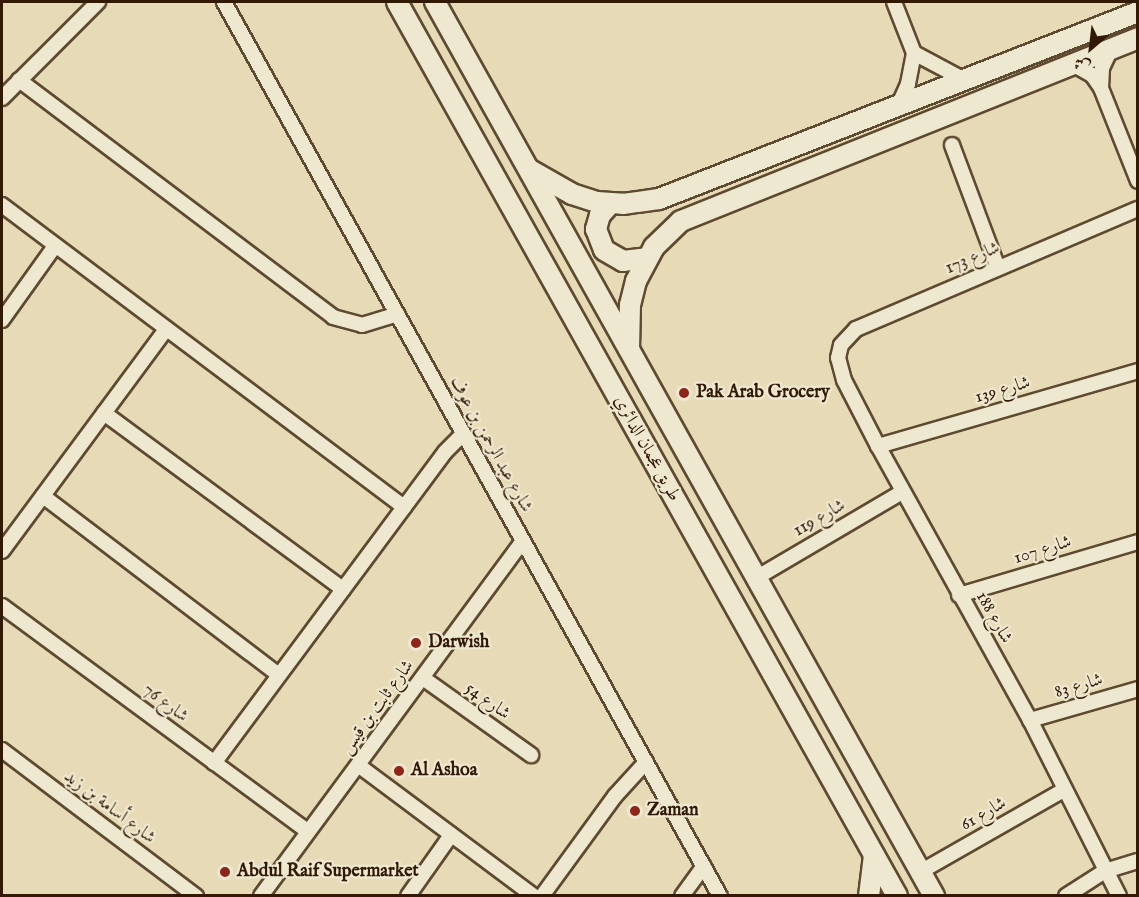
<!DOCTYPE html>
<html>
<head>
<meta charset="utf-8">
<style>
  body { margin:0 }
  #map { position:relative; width:1139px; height:897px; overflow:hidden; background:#e6dbb6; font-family:"IM FELL English",Amiri,serif }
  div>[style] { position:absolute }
  .roads { filter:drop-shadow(2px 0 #5e4a30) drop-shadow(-2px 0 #5e4a30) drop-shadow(0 2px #5e4a30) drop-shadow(0 -2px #5e4a30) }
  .street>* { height:14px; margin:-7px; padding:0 7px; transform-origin:7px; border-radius:7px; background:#efe8d0 }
  .secondary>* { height:20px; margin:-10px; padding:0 10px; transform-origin:10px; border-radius:10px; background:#efe8d0 }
  .dots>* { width:16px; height:16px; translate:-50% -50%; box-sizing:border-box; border:3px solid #efe8d0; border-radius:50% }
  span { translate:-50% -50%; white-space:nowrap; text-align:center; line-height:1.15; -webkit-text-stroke:4.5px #efe8d0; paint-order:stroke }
  .street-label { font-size:18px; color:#311904 }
  .poi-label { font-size:18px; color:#311904; font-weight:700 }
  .left { translate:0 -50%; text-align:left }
  .frame { position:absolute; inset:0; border:3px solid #311904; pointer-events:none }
  .north { position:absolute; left:1061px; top:18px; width:60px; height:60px; -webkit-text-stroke:4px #efe8d0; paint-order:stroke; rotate:208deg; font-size:16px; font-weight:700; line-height:24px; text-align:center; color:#311904 }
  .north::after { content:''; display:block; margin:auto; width:21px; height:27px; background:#311904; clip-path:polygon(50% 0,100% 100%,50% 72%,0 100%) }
</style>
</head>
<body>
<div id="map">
  <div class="roads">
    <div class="street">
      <i style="left:224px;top:2px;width:1022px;rotate:60.98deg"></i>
      <i style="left:894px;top:2px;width:55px;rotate:68.6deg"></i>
      <i style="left:914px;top:53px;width:32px;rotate:101deg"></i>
      <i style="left:908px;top:84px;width:22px;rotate:114deg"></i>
      <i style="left:914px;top:53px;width:55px;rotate:28deg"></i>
      <i style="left:1072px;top:64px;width:23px;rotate:29deg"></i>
      <i style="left:1092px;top:75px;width:16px;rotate:55deg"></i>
      <i style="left:1101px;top:88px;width:100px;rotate:68.3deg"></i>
      <i style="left:19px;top:80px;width:393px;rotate:37deg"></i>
      <i style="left:333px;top:317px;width:30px;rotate:15deg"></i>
      <i style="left:362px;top:325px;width:37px;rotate:-17deg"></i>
      <i style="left:1101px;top:88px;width:20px;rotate:-87deg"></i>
      <i style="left:1102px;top:68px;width:21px;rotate:-65deg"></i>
      <i style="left:2px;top:98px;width:136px;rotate:-45deg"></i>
      <i style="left:952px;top:145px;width:131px;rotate:69.5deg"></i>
      <i style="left:2px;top:205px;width:503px;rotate:36.92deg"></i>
      <i style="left:2px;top:320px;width:91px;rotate:-54.4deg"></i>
      <i style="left:104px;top:413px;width:297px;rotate:36.4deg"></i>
      <i style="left:878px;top:446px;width:271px;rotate:-16.1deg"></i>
      <i style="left:43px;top:496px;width:296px;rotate:37.2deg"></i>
      <i style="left:2px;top:551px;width:276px;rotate:-53.5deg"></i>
      <i style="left:756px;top:578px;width:169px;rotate:-30.5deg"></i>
      <i style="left:959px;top:595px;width:187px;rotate:-16.5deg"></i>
      <i style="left:2px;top:606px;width:380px;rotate:36.4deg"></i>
      <i style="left:423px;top:678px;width:133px;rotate:35.5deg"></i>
      <i style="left:1030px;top:720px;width:112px;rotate:-16deg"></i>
      <i style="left:2px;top:750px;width:243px;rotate:37deg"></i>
      <i style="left:214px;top:763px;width:387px;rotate:-53.4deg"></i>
      <i style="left:445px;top:452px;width:25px;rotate:-45deg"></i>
      <i style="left:358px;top:765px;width:219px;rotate:36.7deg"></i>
      <i style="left:920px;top:872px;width:166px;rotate:-29.7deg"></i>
      <i style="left:261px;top:896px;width:441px;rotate:-53.6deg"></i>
      <i style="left:408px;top:896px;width:75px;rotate:-54.8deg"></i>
      <i style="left:542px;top:896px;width:124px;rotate:-53.9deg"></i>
      <i style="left:615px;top:796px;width:46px;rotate:-47.6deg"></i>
      <i style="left:682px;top:896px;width:37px;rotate:-54deg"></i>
      <i style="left:1066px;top:896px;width:46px;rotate:-32.7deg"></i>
      <i style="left:1105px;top:871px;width:34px;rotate:-17deg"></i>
      <i style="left:1119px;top:896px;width:197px;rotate:-116.8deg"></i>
      <i style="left:1030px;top:720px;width:313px;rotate:-119deg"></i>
      <i style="left:878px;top:446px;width:74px;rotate:-117.3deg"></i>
      <i style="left:844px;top:380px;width:23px;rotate:-105deg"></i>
      <i style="left:838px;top:358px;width:13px;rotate:-77deg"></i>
      <i style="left:841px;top:345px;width:22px;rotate:-47deg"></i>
      <i style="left:856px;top:329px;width:306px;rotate:-23.1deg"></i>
    </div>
    <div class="secondary">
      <i style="left:397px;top:2px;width:1024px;rotate:60.78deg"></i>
      <i style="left:435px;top:2px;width:1024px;rotate:60.83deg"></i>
      <i style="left:530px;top:170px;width:48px;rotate:29.7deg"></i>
      <i style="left:572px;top:194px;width:26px;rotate:18deg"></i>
      <i style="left:597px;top:202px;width:26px;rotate:4deg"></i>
      <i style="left:623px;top:204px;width:36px;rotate:-8deg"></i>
      <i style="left:659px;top:199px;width:514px;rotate:-21.33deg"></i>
      <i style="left:610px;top:204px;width:15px;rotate:132deg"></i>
      <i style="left:600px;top:215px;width:15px;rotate:106deg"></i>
      <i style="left:596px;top:229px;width:22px;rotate:69deg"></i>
      <i style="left:604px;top:250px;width:22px;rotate:30deg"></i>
      <i style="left:623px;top:261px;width:24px;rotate:-7deg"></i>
      <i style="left:629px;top:349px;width:44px;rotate:-88.7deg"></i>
      <i style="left:630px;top:305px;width:25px;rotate:-76deg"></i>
      <i style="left:636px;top:281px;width:38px;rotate:-62deg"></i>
      <i style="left:654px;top:247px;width:37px;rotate:-44deg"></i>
      <i style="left:681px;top:221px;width:492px;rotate:-21.8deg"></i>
      <i style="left:869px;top:896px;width:41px;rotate:-83deg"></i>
    </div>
  </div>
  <div class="dots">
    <i style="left:684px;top:393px;background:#8f2418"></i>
    <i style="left:416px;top:643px;background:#8f2418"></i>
    <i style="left:399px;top:771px;background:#8f2418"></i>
    <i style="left:635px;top:811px;background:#8f2418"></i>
    <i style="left:225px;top:872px;background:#8f2418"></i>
  </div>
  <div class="street-label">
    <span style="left:973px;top:259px;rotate:-23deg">شارع 173</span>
    <span style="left:1003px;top:391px;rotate:-16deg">شارع 139</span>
    <span style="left:490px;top:445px;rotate:61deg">شارع عبد الرحمن بن عوف</span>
    <span style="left:646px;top:449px;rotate:61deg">طريق عجمان الدائري</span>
    <span style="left:820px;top:519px;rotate:-30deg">شارع 119</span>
    <span style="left:1043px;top:551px;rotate:-17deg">شارع 107</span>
    <span style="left:993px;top:618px;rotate:61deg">شارع 188</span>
    <span style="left:1079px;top:687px;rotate:-16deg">شارع 83</span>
    <span style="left:487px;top:702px;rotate:36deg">شارع 54</span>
    <span style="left:165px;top:704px;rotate:37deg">شارع 76</span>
    <span style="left:378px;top:708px;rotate:-54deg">شارع ثابت بن قيس</span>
    <span style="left:109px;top:808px;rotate:37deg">شارع أسامة بن زيد</span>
    <span style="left:984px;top:815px;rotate:-30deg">شارع 61</span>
  </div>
  <div class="poi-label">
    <span class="left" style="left:696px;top:393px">Pak Arab Grocery</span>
    <span class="left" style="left:428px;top:643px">Darwish</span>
    <span class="left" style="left:411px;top:771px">Al Ashoa</span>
    <span class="left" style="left:647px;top:811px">Zaman</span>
    <span class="left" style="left:237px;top:872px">Abdul Raif Supermarket</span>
  </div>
  <div class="frame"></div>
  <div class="north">ش</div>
</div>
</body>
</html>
